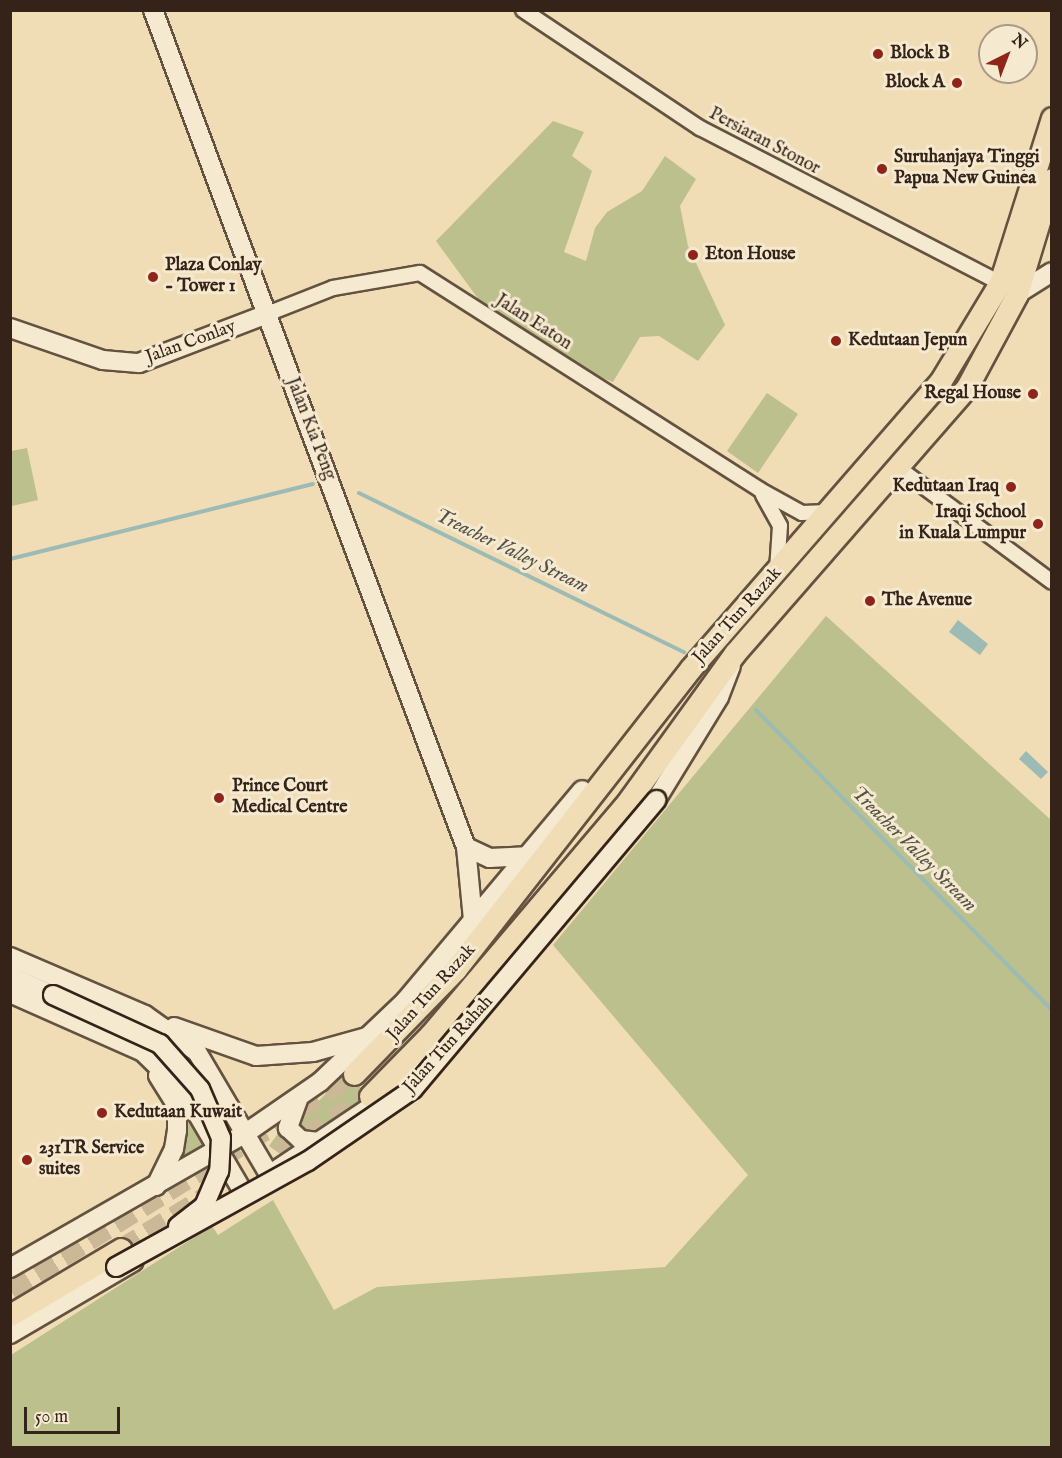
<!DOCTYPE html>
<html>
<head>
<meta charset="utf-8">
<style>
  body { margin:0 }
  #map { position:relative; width:1062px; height:1458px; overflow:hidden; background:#f0ddb5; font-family:"IM FELL English",serif }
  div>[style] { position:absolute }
  .green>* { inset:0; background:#bcc08c }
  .water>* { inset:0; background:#9bbbb4 }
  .stream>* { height:4px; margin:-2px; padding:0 2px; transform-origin:2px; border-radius:2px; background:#9bbbb4 }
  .primary-tunnel>* { height:21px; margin-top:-10.5px; transform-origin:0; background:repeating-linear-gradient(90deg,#cbb896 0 21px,transparent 0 31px) }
  .roads { filter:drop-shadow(2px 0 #645240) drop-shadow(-2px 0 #645240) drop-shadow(0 2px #645240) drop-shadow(0 -2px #645240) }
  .street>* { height:14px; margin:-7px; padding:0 7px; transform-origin:7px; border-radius:7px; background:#f5e9cf }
  .secondary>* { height:18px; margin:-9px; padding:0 9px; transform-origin:9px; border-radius:9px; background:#f5e9cf }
  .primary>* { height:21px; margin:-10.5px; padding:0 10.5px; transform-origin:10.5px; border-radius:10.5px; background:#f0ddb5 }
  .bridges { filter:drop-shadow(2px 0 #352319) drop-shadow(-2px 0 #352319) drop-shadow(0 2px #352319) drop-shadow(0 -2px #352319) }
  .secondary-bridge>* { height:18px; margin:-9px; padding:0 9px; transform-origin:9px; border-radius:9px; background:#f5e9cf }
  .dots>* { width:16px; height:16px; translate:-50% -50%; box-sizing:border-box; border:3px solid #f5e9cf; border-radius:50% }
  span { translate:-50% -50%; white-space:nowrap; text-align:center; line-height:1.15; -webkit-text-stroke:6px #f5e9cf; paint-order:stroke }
  .poi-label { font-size:18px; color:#352319; font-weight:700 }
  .left { translate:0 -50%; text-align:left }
  .right { translate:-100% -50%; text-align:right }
  .street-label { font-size:18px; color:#352319 }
  .water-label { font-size:20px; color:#545148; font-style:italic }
  .frame { position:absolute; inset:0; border:12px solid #352319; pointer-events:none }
  .north { position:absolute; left:978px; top:24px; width:60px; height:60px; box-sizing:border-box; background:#f5e9cf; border:2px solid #a89a86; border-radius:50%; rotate:42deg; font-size:16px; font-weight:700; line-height:24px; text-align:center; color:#352319 }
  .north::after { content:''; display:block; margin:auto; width:21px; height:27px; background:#8f2418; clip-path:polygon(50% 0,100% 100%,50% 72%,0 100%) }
  .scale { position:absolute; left:24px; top:1407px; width:96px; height:27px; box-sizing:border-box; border:3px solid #352319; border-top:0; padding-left:8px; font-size:18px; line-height:21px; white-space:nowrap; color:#352319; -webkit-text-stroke:4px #f5e9cf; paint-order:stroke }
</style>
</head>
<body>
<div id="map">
  <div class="green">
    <i style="clip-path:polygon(553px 121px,584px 132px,572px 156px,592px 171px,564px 252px,586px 261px,595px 228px,607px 212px,642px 191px,665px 156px,696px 179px,680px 206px,688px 246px,725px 325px,698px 361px,659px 336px,640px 337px,613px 382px,586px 372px,482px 304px,436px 241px)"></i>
    <i style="clip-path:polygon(767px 393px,798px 414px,758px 473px,727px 451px)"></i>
    <i style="clip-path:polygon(27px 448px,38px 500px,12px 506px,11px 451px)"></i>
    <i style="clip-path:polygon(826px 616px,1051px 820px,1051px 1447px,11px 1447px,11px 1355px,212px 1226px,218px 1235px,273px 1200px,334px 1310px,377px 1287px,665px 1267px,748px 1175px,553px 945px)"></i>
    <i style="clip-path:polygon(348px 1071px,376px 1108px,318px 1134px,302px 1131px,300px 1120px)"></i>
    <i style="clip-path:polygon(188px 1106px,209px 1149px,182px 1162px,183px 1108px)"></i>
    <i style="clip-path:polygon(282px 1128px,296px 1148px,283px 1156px,269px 1146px)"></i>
  </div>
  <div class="water">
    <i style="clip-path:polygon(958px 620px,988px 644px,980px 655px,949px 632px)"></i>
    <i style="clip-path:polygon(1026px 751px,1048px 772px,1041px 779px,1019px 759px)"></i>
  </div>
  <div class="stream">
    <i style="left:359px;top:493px;width:362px;rotate:26.1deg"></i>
    <i style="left:10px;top:559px;width:312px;rotate:-13.9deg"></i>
    <i style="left:756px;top:710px;width:421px;rotate:45.4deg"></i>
  </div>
  <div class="primary-tunnel">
    <i style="left:121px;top:1249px;width:292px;rotate:-31.6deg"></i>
    <i style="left:10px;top:1289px;width:406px;rotate:-32deg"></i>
  </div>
  <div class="roads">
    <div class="street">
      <i style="left:523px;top:10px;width:213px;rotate:33.7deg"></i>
      <i style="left:700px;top:128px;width:338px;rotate:27.3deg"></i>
      <i style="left:267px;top:314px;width:71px;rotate:-21.5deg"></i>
      <i style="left:333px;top:288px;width:88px;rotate:-9.8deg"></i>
      <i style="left:420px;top:273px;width:403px;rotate:32.5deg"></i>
      <i style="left:760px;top:490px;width:48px;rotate:28.7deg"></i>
      <i style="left:802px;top:513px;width:26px;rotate:-2deg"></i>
      <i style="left:900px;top:469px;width:189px;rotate:36.6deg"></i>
      <i style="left:763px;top:495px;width:35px;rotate:61deg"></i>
      <i style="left:780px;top:526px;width:44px;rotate:93.9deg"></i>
    </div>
    <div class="secondary">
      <i style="left:153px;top:10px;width:894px;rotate:69.5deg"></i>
      <i style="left:466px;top:847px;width:73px;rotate:84.5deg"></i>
      <i style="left:1017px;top:294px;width:41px;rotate:-32.2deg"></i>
      <i style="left:10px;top:328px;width:98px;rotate:19deg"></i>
      <i style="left:103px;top:360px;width:36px;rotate:5deg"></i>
      <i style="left:139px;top:363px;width:137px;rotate:-20.9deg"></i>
      <i style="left:656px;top:800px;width:121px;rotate:-58.5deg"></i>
      <i style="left:719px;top:697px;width:33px;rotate:-69deg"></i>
      <i style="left:466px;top:847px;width:26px;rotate:25deg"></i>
      <i style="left:490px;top:858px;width:36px;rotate:-3deg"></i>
      <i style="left:10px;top:957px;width:147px;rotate:23.2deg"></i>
      <i style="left:145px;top:1015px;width:64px;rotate:35.4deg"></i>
      <i style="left:197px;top:1052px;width:142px;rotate:59.5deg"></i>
      <i style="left:10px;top:976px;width:47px;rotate:23.8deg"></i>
      <i style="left:10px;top:993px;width:145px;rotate:23.9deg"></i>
      <i style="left:143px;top:1052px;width:59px;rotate:44.3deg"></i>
      <i style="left:185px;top:1093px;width:115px;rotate:59.6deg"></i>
      <i style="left:174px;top:1027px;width:87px;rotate:19.5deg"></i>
      <i style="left:256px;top:1056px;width:57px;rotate:-4deg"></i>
      <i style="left:313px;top:1052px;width:56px;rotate:-15.5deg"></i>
      <i style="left:298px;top:1100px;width:30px;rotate:110deg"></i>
      <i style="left:288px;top:1128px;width:18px;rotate:43deg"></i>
      <i style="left:301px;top:1140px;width:18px;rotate:6deg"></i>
      <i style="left:275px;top:1171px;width:146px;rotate:-33.8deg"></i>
      <i style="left:396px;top:1090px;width:264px;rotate:-49.1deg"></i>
      <i style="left:156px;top:1186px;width:41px;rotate:-64.1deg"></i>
      <i style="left:174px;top:1149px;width:18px;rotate:-81deg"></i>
      <i style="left:177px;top:1131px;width:25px;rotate:-90deg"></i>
      <i style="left:177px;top:1106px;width:36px;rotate:-122deg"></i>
      <i style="left:10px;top:1268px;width:272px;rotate:-29.8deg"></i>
      <i style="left:246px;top:1133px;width:90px;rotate:-34.6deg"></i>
      <i style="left:320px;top:1082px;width:119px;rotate:-43.6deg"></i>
      <i style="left:406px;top:1000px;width:274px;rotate:-50deg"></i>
      <i style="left:10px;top:1334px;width:143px;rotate:-30.3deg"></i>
    </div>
    <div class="primary">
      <i style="left:354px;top:1074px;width:145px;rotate:-45.8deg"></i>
      <i style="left:455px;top:970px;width:383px;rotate:-52deg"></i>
      <i style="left:691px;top:668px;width:379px;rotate:-49deg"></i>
      <i style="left:940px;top:382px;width:116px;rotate:-58.8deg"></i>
      <i style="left:1000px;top:283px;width:173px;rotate:-72.5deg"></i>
      <i style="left:370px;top:1096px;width:86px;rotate:-45.5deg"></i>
      <i style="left:430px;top:1035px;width:308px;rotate:-49.7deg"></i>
      <i style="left:629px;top:800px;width:181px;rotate:-54.2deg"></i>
      <i style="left:735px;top:653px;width:353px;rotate:-48.9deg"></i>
      <i style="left:967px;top:387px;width:106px;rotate:-61.7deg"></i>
      <i style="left:1017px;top:294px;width:120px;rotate:-73.1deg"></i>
      <i style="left:10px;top:1315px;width:129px;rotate:-30.7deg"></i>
    </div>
  </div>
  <div class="bridges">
    <div class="secondary-bridge">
      <i style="left:53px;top:995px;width:118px;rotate:24.6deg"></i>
      <i style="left:160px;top:1044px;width:60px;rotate:48.4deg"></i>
      <i style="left:200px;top:1089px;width:53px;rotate:66.8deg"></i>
      <i style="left:221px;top:1138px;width:33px;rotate:93deg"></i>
      <i style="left:219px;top:1171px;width:38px;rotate:113deg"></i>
      <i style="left:204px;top:1206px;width:33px;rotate:142deg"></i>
      <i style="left:116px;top:1267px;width:219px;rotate:-28.9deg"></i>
      <i style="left:308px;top:1161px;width:127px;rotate:-34.4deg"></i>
      <i style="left:413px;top:1089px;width:378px;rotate:-49.9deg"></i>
    </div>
  </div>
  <div class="dots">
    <i style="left:878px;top:54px;background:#8f2418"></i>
    <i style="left:957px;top:83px;background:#8f2418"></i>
    <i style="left:882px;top:169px;background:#8f2418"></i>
    <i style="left:693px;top:255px;background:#8f2418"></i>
    <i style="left:153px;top:277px;background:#8f2418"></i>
    <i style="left:836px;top:341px;background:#8f2418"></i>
    <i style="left:1033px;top:394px;background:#8f2418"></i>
    <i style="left:1011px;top:487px;background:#8f2418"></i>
    <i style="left:1038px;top:524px;background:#8f2418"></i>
    <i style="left:870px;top:601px;background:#8f2418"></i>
    <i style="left:219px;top:798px;background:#8f2418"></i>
    <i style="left:102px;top:1113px;background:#8f2418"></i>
    <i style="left:27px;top:1160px;background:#8f2418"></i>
  </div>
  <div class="poi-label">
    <span class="left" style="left:890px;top:54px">Block B</span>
    <span class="right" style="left:945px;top:83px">Block A</span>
    <span class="left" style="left:894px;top:169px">Suruhanjaya Tinggi<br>Papua New Guinea</span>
    <span class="left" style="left:705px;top:255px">Eton House</span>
    <span class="left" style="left:165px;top:277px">Plaza Conlay<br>- Tower 1</span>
    <span class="left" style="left:848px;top:341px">Kedutaan Jepun</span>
    <span class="right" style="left:1021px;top:394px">Regal House</span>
    <span class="right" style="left:999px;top:487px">Kedutaan Iraq</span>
    <span class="right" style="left:1026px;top:524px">Iraqi School<br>in Kuala Lumpur</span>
    <span class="left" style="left:882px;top:601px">The Avenue</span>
    <span class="left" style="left:232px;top:798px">Prince Court<br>Medical Centre</span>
    <span class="left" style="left:114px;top:1113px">Kedutaan Kuwait</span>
    <span class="left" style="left:39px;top:1160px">231TR Service<br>suites</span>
  </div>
  <div class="street-label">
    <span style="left:764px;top:142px;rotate:28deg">Persiaran Stonor</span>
    <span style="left:533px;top:323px;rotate:33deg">Jalan Eaton</span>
    <span style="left:191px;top:343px;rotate:-20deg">Jalan Conlay</span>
    <span style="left:310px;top:429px;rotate:69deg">Jalan Kia Peng</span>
    <span style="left:738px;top:616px;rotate:-48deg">Jalan Tun Razak</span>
    <span style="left:432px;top:993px;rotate:-48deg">Jalan Tun Razak</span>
    <span style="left:449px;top:1045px;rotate:-48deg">Jalan Tun Rahah</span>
  </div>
  <div class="water-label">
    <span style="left:512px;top:551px;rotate:26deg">Treacher Valley Stream</span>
    <span style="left:914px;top:849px;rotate:45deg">Treacher Valley Stream</span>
  </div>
  <div class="frame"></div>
  <div class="north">N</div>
  <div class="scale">50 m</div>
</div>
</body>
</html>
